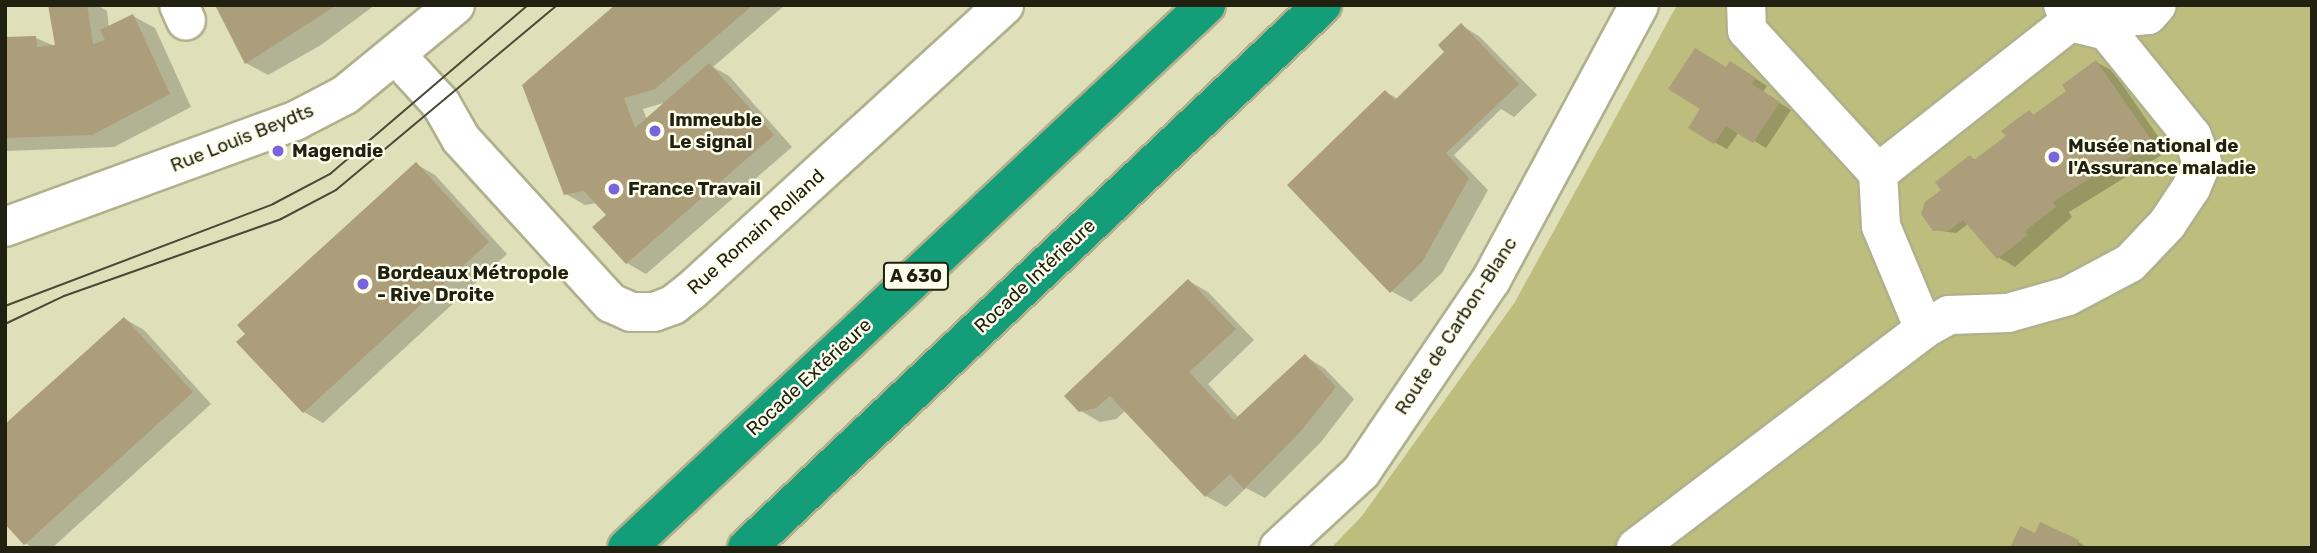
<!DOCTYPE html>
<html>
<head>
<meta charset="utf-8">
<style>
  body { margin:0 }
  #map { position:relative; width:2317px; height:553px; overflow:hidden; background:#dfdfb9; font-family:Rubik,sans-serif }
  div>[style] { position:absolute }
  .green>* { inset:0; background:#bdbd7e }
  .shadow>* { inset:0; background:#0003 }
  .building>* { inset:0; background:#ac9d7b }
  .roads { filter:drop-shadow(2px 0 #b0b18c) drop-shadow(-2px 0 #b0b18c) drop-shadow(0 2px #b0b18c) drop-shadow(0 -2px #b0b18c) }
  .minor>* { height:38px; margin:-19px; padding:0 19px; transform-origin:19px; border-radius:19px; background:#fff }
  .highway>* { height:38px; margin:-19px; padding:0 19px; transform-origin:19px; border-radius:19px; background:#139e79 }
  .tram>* { height:2px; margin:-1px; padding:0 1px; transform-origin:1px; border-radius:1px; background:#494935 }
  .dots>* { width:19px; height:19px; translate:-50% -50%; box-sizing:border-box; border:4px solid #feffec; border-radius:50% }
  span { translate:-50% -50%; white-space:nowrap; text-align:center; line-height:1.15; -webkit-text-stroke:5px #feffec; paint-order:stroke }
  .shield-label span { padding:2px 5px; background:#feffec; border:2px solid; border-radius:5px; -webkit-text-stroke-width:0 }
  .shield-label { font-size:18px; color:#212112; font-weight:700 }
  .poi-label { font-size:19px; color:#212112; font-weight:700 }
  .left { translate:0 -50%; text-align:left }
  .street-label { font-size:19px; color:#212112 }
  .frame { position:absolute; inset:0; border:7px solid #212112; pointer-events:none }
</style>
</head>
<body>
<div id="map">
  <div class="green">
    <i style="clip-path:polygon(1677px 5px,2312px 5px,2312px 548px,1331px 548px,1362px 516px,1515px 302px)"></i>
  </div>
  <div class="shadow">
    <i style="clip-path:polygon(50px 5px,97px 5px,107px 11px,109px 28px,133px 16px,155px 28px,191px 107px,114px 147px,5px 151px,5px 39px,36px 38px,57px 47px)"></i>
    <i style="clip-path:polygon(217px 5px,375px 5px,321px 45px,268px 75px,246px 63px)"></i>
    <i style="clip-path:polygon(evenodd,617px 5px,785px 5px,713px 67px,729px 76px,792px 147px,646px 274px,627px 263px,608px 216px,597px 203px,585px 205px,566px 194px,617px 5px,667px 102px,647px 120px,643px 109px,667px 102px)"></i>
    <i style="clip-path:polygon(1461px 25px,1480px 37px,1537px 95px,1514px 117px,1501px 109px,1454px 155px,1488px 190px,1442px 273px,1411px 302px,1391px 291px,1386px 92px,1398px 99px,1447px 52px)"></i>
    <i style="clip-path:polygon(2096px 62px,2113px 71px,2168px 151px,2069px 212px,2072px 217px,2015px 267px,1998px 257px,1968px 224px,1956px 233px,1934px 230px,1941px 192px,1970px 157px,1976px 160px,2008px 137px,2029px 112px,2035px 116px,2069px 91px)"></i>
    <i style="clip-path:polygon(1727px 69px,1743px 70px,1767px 86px,1763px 92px,1791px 110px,1766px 148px,1739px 132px,1727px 149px,1714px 142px)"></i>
    <i style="clip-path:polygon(416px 164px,435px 175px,507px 254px,323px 423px,304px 412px)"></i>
    <i style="clip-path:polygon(1189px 281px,1208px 292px,1254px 340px,1208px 384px,1239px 418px,1305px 356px,1324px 368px,1354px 399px,1321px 442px,1265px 498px,1246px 488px,1226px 507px,1206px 496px,1126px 410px,1116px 419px,1100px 422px,1081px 411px)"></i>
    <i style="clip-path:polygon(125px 319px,144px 330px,211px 404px,52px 548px,33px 548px,25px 543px)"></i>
    <i style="clip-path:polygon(2041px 524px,2078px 542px,2089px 548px,2012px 548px,2035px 536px)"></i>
  </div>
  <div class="building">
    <i style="clip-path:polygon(48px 5px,87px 5px,93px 44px,105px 40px,100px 30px,133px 14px,170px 94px,92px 135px,5px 138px,5px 37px,36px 36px,37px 47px,55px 45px)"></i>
    <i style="clip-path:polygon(215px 5px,337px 5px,245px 64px)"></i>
    <i style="clip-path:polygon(615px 5px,753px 5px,655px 89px,624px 98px,635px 128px,709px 63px,774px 135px,626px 264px,592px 227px,606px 215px,584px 191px,564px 195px,522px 85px)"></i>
    <i style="clip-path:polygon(1461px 23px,1519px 84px,1446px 153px,1469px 178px,1422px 262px,1390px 293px,1287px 185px,1385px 90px,1395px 100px,1444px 52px,1438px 45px)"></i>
    <i style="clip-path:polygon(1695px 48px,1726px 67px,1730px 61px,1756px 78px,1752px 84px,1780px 102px,1753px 143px,1726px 126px,1714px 144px,1688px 128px,1700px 109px,1668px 89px)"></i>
    <i style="clip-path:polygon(2096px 60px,2152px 141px,2119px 166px,2117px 161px,2053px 202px,2056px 207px,2025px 231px,2028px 235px,1997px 259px,1963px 220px,1949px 231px,1933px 231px,1921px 214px,1925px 202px,1941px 190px,1935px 182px,1970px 155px,1974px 160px,2006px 136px,2001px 131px,2029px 110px,2033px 115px,2066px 91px,2062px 85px)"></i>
    <i style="clip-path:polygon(416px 162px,489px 242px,303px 413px,236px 342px,245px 334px,237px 325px)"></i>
    <i style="clip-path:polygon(1188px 279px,1236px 329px,1189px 372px,1234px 420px,1305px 354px,1336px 387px,1301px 431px,1244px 489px,1230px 474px,1205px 497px,1110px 396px,1096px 408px,1079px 412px,1064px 396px)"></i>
    <i style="clip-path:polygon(124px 317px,193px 392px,24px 545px,5px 524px,5px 424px)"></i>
    <i style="clip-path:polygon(2040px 522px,2079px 540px,2076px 548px,2010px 548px,2020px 526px,2035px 533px)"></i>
  </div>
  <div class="roads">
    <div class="minor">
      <i style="left:179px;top:5px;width:17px;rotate:66deg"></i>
      <i style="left:396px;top:55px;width:67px;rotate:47.4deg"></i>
      <i style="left:441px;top:104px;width:40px;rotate:60.3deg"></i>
      <i style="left:461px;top:139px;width:222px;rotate:47.6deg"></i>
      <i style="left:611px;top:303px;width:22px;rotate:24deg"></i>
      <i style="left:631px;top:312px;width:23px"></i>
      <i style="left:654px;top:312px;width:20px;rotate:-20deg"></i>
      <i style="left:673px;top:305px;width:23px;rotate:-38deg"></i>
      <i style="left:691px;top:291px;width:424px;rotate:-42.4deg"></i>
      <i style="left:1878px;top:173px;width:244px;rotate:-38.2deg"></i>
      <i style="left:2070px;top:22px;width:78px;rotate:-5.1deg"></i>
      <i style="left:2148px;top:15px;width:13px;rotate:-48deg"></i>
      <i style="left:5px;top:227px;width:309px;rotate:-20.1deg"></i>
      <i style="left:295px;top:121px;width:56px;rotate:-27.5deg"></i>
      <i style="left:345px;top:95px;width:142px;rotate:-39.3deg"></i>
      <i style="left:1924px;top:329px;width:29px;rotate:-29deg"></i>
      <i style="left:1949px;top:315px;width:59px;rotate:-1.9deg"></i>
      <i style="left:2008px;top:313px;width:62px;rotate:-15.8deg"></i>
      <i style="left:2068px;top:296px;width:70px;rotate:-28deg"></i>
      <i style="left:2130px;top:263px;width:54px;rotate:-46.5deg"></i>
      <i style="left:2167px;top:224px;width:43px;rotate:-56.3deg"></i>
      <i style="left:2191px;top:188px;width:28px;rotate:-67deg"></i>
      <i style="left:2202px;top:162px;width:28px;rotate:-111deg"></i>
      <i style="left:2192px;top:136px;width:135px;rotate:-129deg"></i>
      <i style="left:2107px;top:31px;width:38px;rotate:-166deg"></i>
      <i style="left:2070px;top:22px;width:18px;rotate:-112deg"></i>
      <i style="left:1279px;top:548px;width:112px;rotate:-42.8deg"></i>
      <i style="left:1361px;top:472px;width:232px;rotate:-55.9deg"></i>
      <i style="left:1491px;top:280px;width:312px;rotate:-61.7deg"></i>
      <i style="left:1636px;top:548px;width:362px;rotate:-37.2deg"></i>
      <i style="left:1924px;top:329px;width:112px;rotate:-112.7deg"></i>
      <i style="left:1881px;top:226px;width:53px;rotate:-93.2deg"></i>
      <i style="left:1878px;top:173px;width:194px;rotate:-132.5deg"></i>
      <i style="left:1747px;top:30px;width:25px;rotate:-92deg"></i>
    </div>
    <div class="highway">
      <i style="left:627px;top:548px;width:794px;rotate:-43.16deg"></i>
      <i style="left:747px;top:548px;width:791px;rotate:-43.36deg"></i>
    </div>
  </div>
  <div class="tram">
    <i style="left:5px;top:306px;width:287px;rotate:-20.8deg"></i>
    <i style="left:273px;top:204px;width:64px;rotate:-27.8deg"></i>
    <i style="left:330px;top:174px;width:260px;rotate:-40.5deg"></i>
    <i style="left:5px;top:324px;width:65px;rotate:-25.4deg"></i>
    <i style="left:64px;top:296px;width:230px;rotate:-19.5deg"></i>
    <i style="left:281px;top:219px;width:62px;rotate:-27.8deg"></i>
    <i style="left:336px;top:190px;width:288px;rotate:-39.9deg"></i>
  </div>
  <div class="dots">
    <i style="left:655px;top:131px;background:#7a63de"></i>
    <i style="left:278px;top:151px;background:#7a63de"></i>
    <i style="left:2054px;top:157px;background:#7a63de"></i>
    <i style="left:614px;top:189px;background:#7a63de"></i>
    <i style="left:363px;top:284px;background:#7a63de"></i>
  </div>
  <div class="shield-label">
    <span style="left:916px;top:276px">A 630</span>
  </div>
  <div class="poi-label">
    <span class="left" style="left:669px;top:131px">Immeuble<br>Le signal</span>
    <span class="left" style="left:2068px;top:157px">Musée national de<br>l'Assurance maladie</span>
    <span class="left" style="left:292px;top:151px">Magendie</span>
    <span class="left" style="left:628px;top:189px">France Travail</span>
    <span class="left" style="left:377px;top:284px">Bordeaux Métropole<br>- Rive Droite</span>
  </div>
  <div class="street-label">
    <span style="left:242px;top:138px;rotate:-22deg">Rue Louis Beydts</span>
    <span style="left:756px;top:232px;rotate:-42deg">Rue Romain Rolland</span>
    <span style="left:1035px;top:276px;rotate:-43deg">Rocade Intérieure</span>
    <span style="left:1456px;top:326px;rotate:-57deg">Route de Carbon-Blanc</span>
    <span style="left:809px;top:377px;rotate:-43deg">Rocade Extérieure</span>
  </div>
  <div class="frame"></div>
</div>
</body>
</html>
